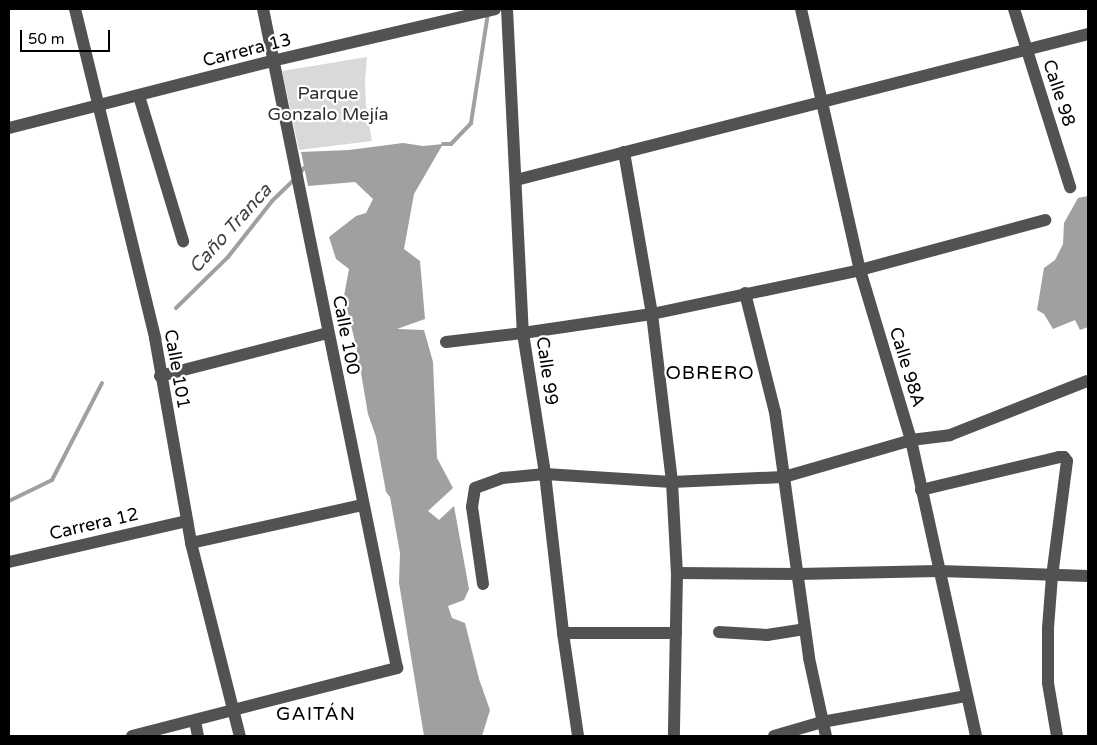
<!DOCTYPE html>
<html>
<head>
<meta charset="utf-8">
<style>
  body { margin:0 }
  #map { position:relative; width:1097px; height:745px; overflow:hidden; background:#fff; font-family:"Varela Round",sans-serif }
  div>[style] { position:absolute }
  .green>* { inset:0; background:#d9d9d9 }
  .water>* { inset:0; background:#a0a0a0 }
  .stream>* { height:4px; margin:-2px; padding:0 2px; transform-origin:2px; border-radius:2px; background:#a0a0a0 }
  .minor>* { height:12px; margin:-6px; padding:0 6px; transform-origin:6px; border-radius:6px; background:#525252 }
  span { translate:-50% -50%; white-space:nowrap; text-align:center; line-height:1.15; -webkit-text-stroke:4.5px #fff; paint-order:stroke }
  .street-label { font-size:18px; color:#000 }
  .park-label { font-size:18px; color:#303030 }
  .water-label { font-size:19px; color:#414141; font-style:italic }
  .neighbourhood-label { font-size:19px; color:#000; letter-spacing:1px }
  .frame { position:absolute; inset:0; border:10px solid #000; pointer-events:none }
  .scale { position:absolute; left:20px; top:30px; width:90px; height:22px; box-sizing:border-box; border:2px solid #000; border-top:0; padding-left:6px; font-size:15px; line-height:18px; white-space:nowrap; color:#000; -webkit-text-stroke:4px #fff; paint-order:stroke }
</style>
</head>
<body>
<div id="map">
  <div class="green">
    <i style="clip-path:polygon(367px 57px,365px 81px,366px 105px,372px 141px,299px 150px,282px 71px)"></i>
  </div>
  <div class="water">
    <i style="clip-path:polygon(403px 143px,423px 146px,443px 144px,414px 194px,404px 249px,420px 261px,425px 319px,397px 329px,424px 330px,433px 362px,437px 458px,453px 488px,428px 511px,439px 520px,454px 506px,469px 589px,464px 600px,448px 606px,452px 618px,465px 623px,479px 679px,490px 710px,482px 736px,424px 736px,399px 583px,400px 553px,390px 497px,386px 492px,376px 437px,368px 414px,360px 367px,355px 360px,357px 350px,344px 296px,349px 269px,336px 259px,329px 237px,356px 216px,366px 213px,373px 199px,355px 182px,308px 186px,301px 152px,349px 150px)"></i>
    <i style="clip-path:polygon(1088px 196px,1088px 327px,1080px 330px,1075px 320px,1053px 329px,1044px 314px,1037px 310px,1044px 268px,1055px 260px,1063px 244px,1064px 223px,1078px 198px)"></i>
  </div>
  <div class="stream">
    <i style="left:443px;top:144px;width:8px"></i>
    <i style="left:451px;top:144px;width:29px;rotate:-46deg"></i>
    <i style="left:471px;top:123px;width:111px;rotate:-81.2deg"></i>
    <i style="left:299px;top:174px;width:8px;rotate:-50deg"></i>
    <i style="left:176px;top:308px;width:73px;rotate:-44.4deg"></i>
    <i style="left:228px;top:257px;width:71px;rotate:-51.8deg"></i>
    <i style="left:272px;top:201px;width:32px;rotate:-44deg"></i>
    <i style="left:9px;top:501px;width:48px;rotate:-26deg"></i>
    <i style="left:52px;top:480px;width:109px;rotate:-62.7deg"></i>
  </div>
  <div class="minor">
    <i style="left:75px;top:9px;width:339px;rotate:76.3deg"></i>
    <i style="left:155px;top:338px;width:208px;rotate:80deg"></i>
    <i style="left:191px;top:543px;width:199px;rotate:75.8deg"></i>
    <i style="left:507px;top:9px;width:324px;rotate:87.2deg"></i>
    <i style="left:523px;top:333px;width:143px;rotate:81.1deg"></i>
    <i style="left:545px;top:474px;width:160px;rotate:83.5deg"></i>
    <i style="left:563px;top:633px;width:104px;rotate:81.7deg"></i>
    <i style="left:801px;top:9px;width:268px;rotate:77.3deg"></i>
    <i style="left:860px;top:270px;width:177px;rotate:73.3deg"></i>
    <i style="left:911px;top:440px;width:303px;rotate:77.6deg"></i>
    <i style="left:1014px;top:9px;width:187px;rotate:72.5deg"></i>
    <i style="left:139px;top:96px;width:152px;rotate:73.1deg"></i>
    <i style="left:9px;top:128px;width:271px;rotate:-14.3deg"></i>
    <i style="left:272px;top:61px;width:229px;rotate:-13.1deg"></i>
    <i style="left:624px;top:152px;width:164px;rotate:80.2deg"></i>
    <i style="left:652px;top:314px;width:169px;rotate:83.2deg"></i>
    <i style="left:672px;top:482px;width:91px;rotate:86.9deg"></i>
    <i style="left:677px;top:573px;width:163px;rotate:91.1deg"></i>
    <i style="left:516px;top:180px;width:590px;rotate:-14.32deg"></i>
    <i style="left:745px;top:293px;width:123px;rotate:75.9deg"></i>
    <i style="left:775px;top:412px;width:248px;rotate:82.1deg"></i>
    <i style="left:809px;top:658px;width:80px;rotate:77.7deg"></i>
    <i style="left:446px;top:342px;width:78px;rotate:-6.7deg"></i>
    <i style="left:523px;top:333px;width:130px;rotate:-8.4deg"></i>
    <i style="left:652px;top:314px;width:213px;rotate:-11.9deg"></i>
    <i style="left:860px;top:270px;width:192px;rotate:-15.1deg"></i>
    <i style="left:160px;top:376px;width:173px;rotate:-14.4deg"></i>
    <i style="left:921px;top:490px;width:142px;rotate:-13.4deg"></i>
    <i style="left:1059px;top:457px;width:5px"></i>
    <i style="left:1064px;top:457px;width:5px;rotate:53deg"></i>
    <i style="left:1067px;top:461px;width:116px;rotate:97.4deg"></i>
    <i style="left:1052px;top:576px;width:52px;rotate:94.4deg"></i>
    <i style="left:1048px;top:628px;width:55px;rotate:90deg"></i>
    <i style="left:1048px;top:683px;width:54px;rotate:80.4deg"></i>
    <i style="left:191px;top:543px;width:176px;rotate:-12.5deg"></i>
    <i style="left:9px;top:562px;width:183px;rotate:-13deg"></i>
    <i style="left:677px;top:573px;width:121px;rotate:0.5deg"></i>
    <i style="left:798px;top:574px;width:141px;rotate:-1.2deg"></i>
    <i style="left:939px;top:571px;width:149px;rotate:1.9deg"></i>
    <i style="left:483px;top:584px;width:78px;rotate:-98.1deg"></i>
    <i style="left:472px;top:507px;width:19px;rotate:-81deg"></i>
    <i style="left:475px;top:488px;width:29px;rotate:-20deg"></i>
    <i style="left:502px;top:478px;width:43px;rotate:-5.3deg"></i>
    <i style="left:545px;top:474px;width:127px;rotate:3.6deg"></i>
    <i style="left:672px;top:482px;width:112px;rotate:-2.6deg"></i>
    <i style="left:784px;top:477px;width:132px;rotate:-16.2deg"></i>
    <i style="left:911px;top:440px;width:39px;rotate:-7deg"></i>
    <i style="left:950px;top:435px;width:147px;rotate:-21.5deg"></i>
    <i style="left:719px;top:632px;width:48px;rotate:3.6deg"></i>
    <i style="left:767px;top:635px;width:38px;rotate:-9deg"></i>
    <i style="left:563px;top:633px;width:113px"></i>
    <i style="left:195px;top:721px;width:15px;rotate:79deg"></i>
    <i style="left:132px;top:736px;width:274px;rotate:-14.4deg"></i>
    <i style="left:397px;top:668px;width:672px;rotate:-101.49deg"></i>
    <i style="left:774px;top:736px;width:50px;rotate:-16.3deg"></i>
    <i style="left:822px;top:722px;width:147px;rotate:-10.2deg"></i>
  </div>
  <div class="street-label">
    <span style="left:247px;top:50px;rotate:-14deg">Carrera 13</span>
    <span style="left:1059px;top:93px;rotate:72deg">Calle 98</span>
    <span style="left:346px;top:335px;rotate:79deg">Calle 100</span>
    <span style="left:907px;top:367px;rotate:73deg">Calle 98A</span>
    <span style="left:177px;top:369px;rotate:80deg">Calle 101</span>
    <span style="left:547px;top:371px;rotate:82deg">Calle 99</span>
    <span style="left:94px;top:524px;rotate:-13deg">Carrera 12</span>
  </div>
  <div class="park-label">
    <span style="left:328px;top:104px">Parque<br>Gonzalo Mejía</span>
  </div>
  <div class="water-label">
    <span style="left:231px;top:229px;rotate:-48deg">Caño Tranca</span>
  </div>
  <div class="neighbourhood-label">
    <span style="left:710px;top:374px">OBRERO</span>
    <span style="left:316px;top:715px">GAITÁN</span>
  </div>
  <div class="frame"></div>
  <div class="scale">50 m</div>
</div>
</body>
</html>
